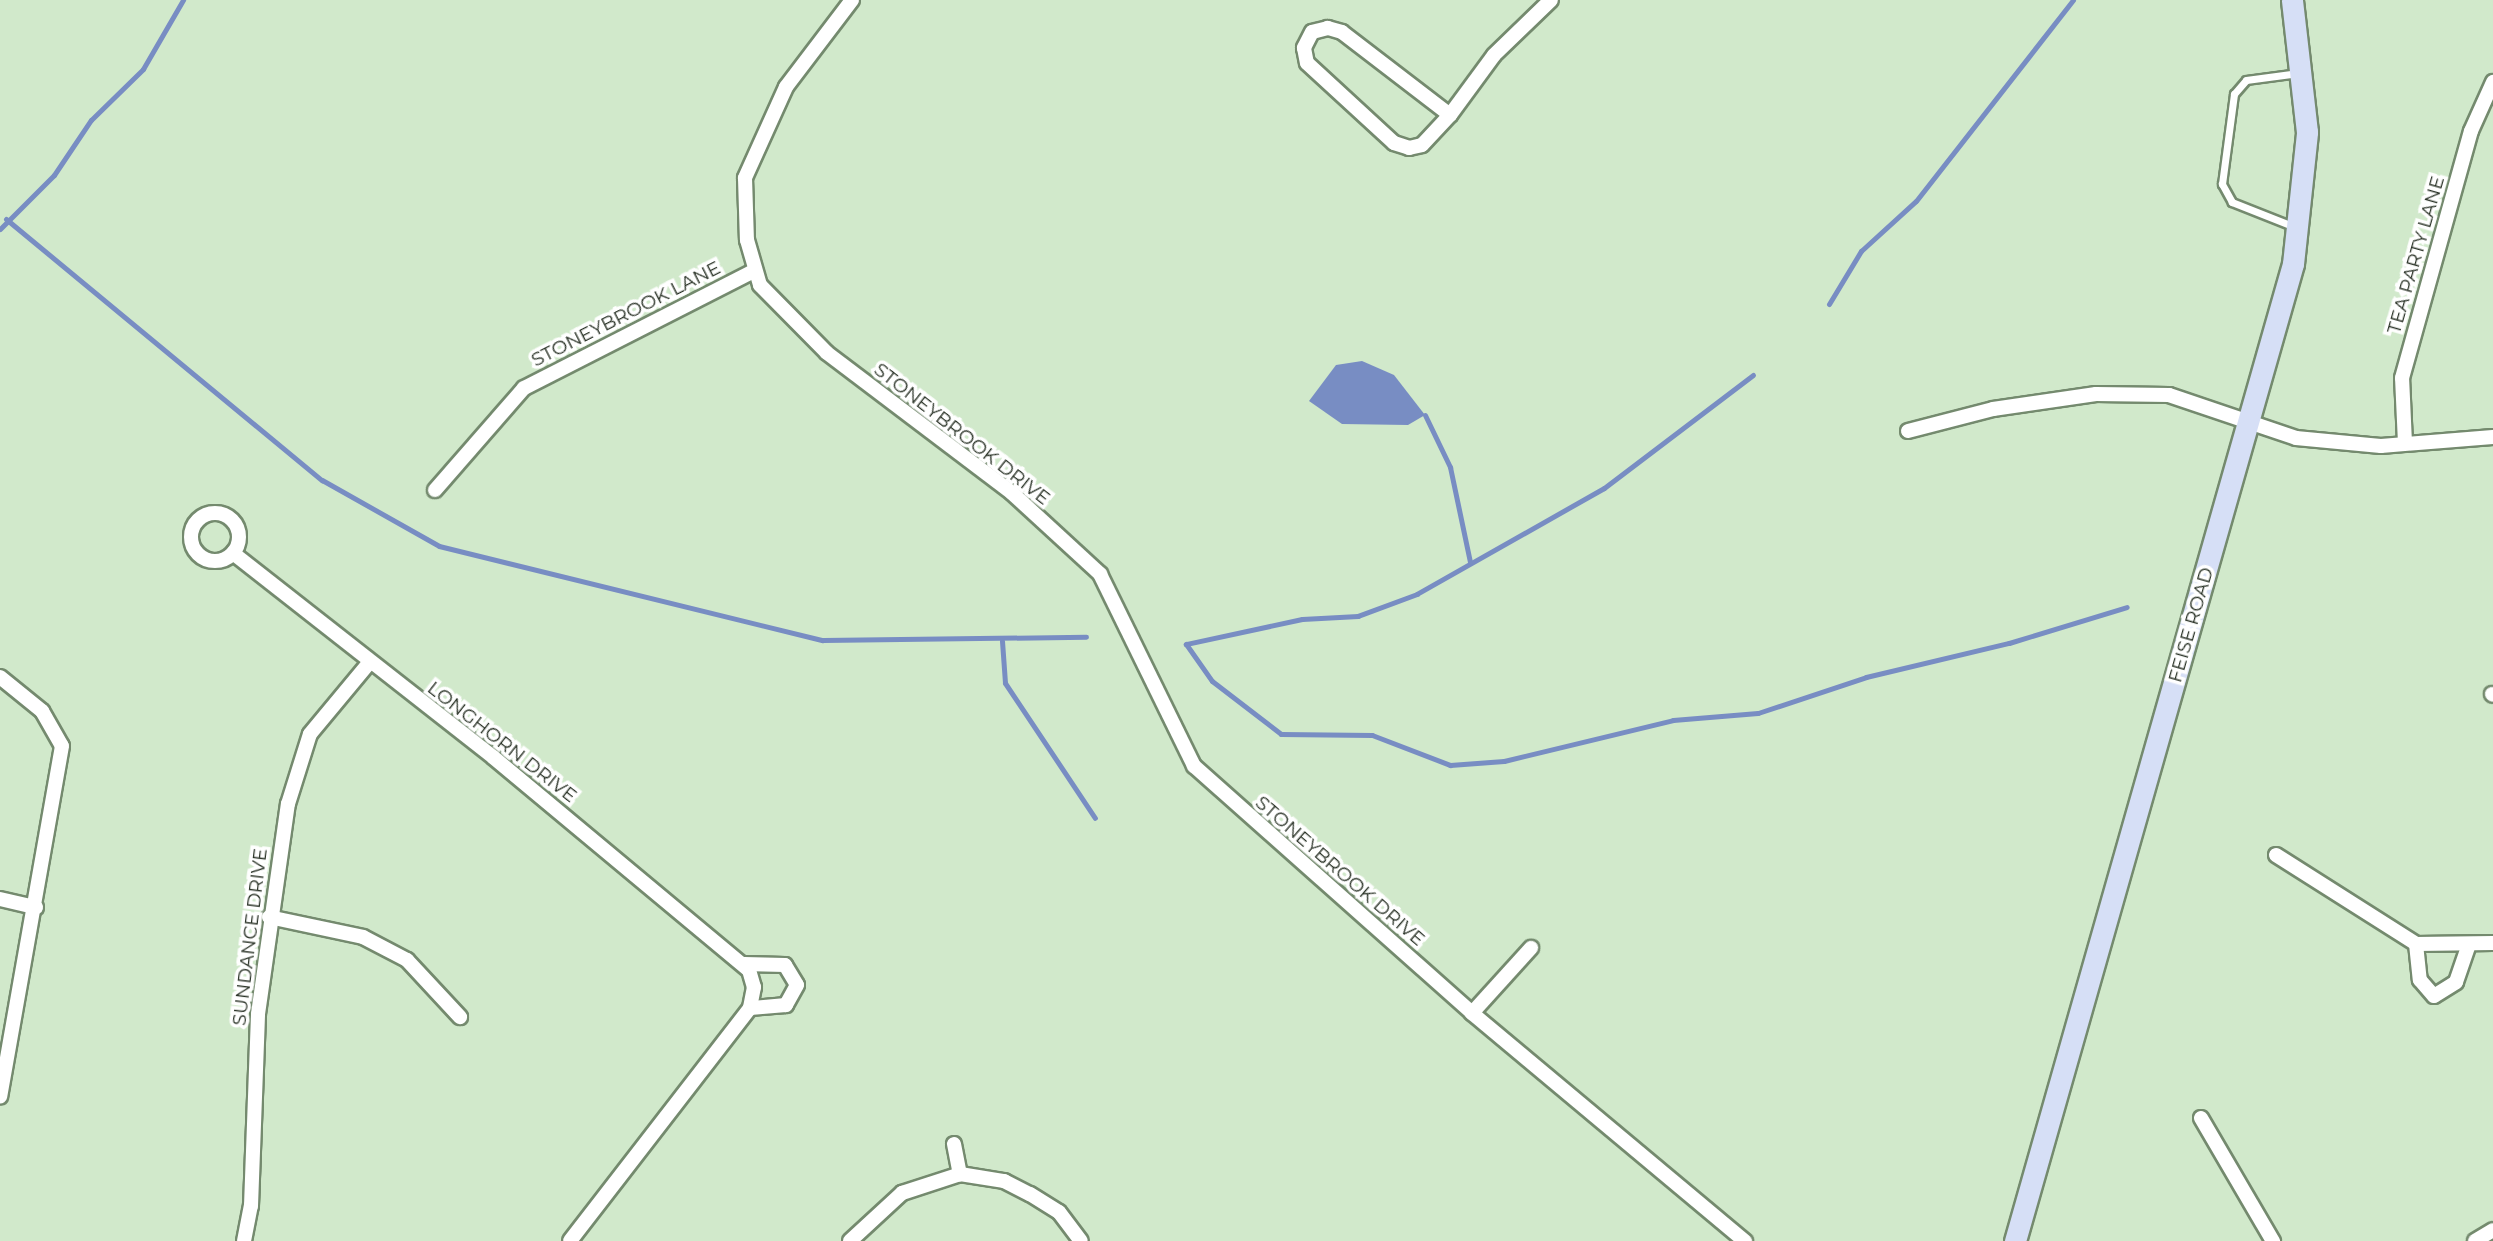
<!DOCTYPE html>
<html>
<head>
<meta charset="utf-8">
<style>
  body { margin:0 }
  #map { position:relative; width:2493px; height:1241px; overflow:hidden; background:#d1e9cb; font-family:Montserrat,sans-serif }
  div>[style] { position:absolute }
  .water>* { inset:0; background:#788dc3 }
  .stream>* { height:5px; margin:-2.5px; padding:0 2.5px; transform-origin:2.5px; border-radius:2.5px; background:#788dc3 }
  .roads { filter:drop-shadow(2px 0 #748a6e) drop-shadow(-2px 0 #748a6e) drop-shadow(0 2px #748a6e) drop-shadow(0 -2px #748a6e) }
  .lane>* { height:7px; margin:-3.5px; padding:0 3.5px; transform-origin:3.5px; border-radius:3.5px; background:#fff }
  .street>* { height:14px; margin:-7px; padding:0 7px; transform-origin:7px; border-radius:7px; background:#fff }
  .street>.ring { margin:-7px; padding:0; box-sizing:content-box; background:none; border:14px solid #fff; border-radius:50% }
  .secondary>* { height:21px; margin:-10.5px; padding:0 10.5px; transform-origin:10.5px; border-radius:10.5px; background:#d6dff6 }
  span { translate:-50% -50%; white-space:nowrap; text-align:center; line-height:1.15; -webkit-text-stroke:7px #fff; paint-order:stroke }
  .street-label { font-size:19px; color:#283125 }
</style>
</head>
<body>
<div id="map">
  <div class="water">
    <i style="clip-path:polygon(1362px 361px,1394px 375px,1425px 415px,1408px 425px,1342px 424px,1309px 401px,1336px 365px)"></i>
  </div>
  <div class="stream">
    <i style="left:6px;top:219px;width:410px;rotate:39.6deg"></i>
    <i style="left:322px;top:480px;width:134px;rotate:29.4deg"></i>
    <i style="left:439px;top:546px;width:395px;rotate:13.8deg"></i>
    <i style="left:823px;top:640px;width:263px;rotate:-0.7deg"></i>
    <i style="left:0;top:229px;width:76px;rotate:-45deg"></i>
    <i style="left:54px;top:175px;width:66px;rotate:-56.1deg"></i>
    <i style="left:91px;top:120px;width:73px;rotate:-44.4deg"></i>
    <i style="left:143px;top:69px;width:80px;rotate:-59.9deg"></i>
    <i style="left:1829px;top:304px;width:62px;rotate:-58.9deg"></i>
    <i style="left:1861px;top:251px;width:74px;rotate:-42.3deg"></i>
    <i style="left:1916px;top:201px;width:255px;rotate:-52deg"></i>
    <i style="left:1753px;top:375px;width:187px;rotate:142.8deg"></i>
    <i style="left:1604px;top:488px;width:215px;rotate:150.5deg"></i>
    <i style="left:1417px;top:594px;width:63px;rotate:159.6deg"></i>
    <i style="left:1358px;top:616px;width:56px;rotate:176.9deg"></i>
    <i style="left:1302px;top:619px;width:119px;rotate:167.8deg"></i>
    <i style="left:1186px;top:644px;width:45px;rotate:54.9deg"></i>
    <i style="left:1212px;top:681px;width:87px;rotate:37.5deg"></i>
    <i style="left:1281px;top:734px;width:91px;rotate:0.6deg"></i>
    <i style="left:1372px;top:735px;width:84px;rotate:21deg"></i>
    <i style="left:1450px;top:765px;width:54px;rotate:-4.2deg"></i>
    <i style="left:1504px;top:761px;width:174px;rotate:-13.6deg"></i>
    <i style="left:1673px;top:720px;width:85px;rotate:-4.7deg"></i>
    <i style="left:1758px;top:713px;width:114px;rotate:-18.4deg"></i>
    <i style="left:1866px;top:677px;width:147px;rotate:-13.4deg"></i>
    <i style="left:2009px;top:643px;width:123px;rotate:-17deg"></i>
    <i style="left:1425px;top:415px;width:58px;rotate:64.3deg"></i>
    <i style="left:1450px;top:467px;width:97px;rotate:78.1deg"></i>
    <i style="left:1002px;top:641px;width:42px;rotate:85.9deg"></i>
    <i style="left:1005px;top:683px;width:162px;rotate:56.3deg"></i>
  </div>
  <div class="roads">
    <div class="lane">
      <i style="left:2295px;top:227px;width:68px;rotate:-158.4deg"></i>
      <i style="left:2232px;top:202px;width:21px;rotate:-119deg"></i>
      <i style="left:2222px;top:184px;width:91px;rotate:-82.4deg"></i>
      <i style="left:2234px;top:94px;width:18px;rotate:-49deg"></i>
      <i style="left:2246px;top:80px;width:53px;rotate:-7.5deg"></i>
    </div>
    <div class="street">
      <i style="left:852px;top:0;width:109px;rotate:127.2deg"></i>
      <i style="left:786px;top:87px;width:100px;rotate:114.3deg"></i>
      <i style="left:745px;top:178px;width:62px;rotate:88.2deg"></i>
      <i style="left:747px;top:240px;width:47px;rotate:73.9deg"></i>
      <i style="left:760px;top:285px;width:95px;rotate:45.4deg"></i>
      <i style="left:827px;top:353px;width:232px;rotate:37.1deg"></i>
      <i style="left:1012px;top:493px;width:120px;rotate:42.6deg"></i>
      <i style="left:1100px;top:574px;width:214px;rotate:63.9deg"></i>
      <i style="left:1194px;top:766px;width:372px;rotate:41.6deg"></i>
      <i style="left:1472px;top:1013px;width:356px;rotate:39.9deg"></i>
      <i style="left:1450px;top:115px;width:136px;rotate:-142.5deg"></i>
      <i style="left:1342px;top:32px;width:15px;rotate:-164deg"></i>
      <i style="left:1328px;top:28px;width:16px;rotate:166deg"></i>
      <i style="left:1312px;top:32px;width:18px;rotate:117deg"></i>
      <i style="left:1304px;top:48px;width:15px;rotate:79deg"></i>
      <i style="left:1307px;top:63px;width:118px;rotate:42.6deg"></i>
      <i style="left:1394px;top:143px;width:16px;rotate:18deg"></i>
      <i style="left:1409px;top:148px;width:13px;rotate:-13deg"></i>
      <i style="left:1422px;top:145px;width:41px;rotate:-47deg"></i>
      <i style="left:1450px;top:115px;width:74px;rotate:-53.7deg"></i>
      <i style="left:1494px;top:55px;width:79px;rotate:-44deg"></i>
      <i style="left:1908px;top:431px;width:88px;rotate:-14.5deg"></i>
      <i style="left:1993px;top:409px;width:104px;rotate:-8.3deg"></i>
      <i style="left:2096px;top:394px;width:73px;rotate:0.8deg"></i>
      <i style="left:2169px;top:395px;width:134px;rotate:18.7deg"></i>
      <i style="left:2296px;top:438px;width:85px;rotate:5.4deg"></i>
      <i style="left:2381px;top:446px;width:112px;rotate:-4.6deg"></i>
      <i style="left:2405px;top:443px;width:65px;rotate:-92.6deg"></i>
      <i style="left:2402px;top:378px;width:256px;rotate:-74.4deg"></i>
      <i style="left:2471px;top:131px;width:54px;rotate:-65.8deg"></i>
      <i style="left:435px;top:490px;width:135px;rotate:-48.9deg"></i>
      <i style="left:524px;top:388px;width:258px;rotate:-27deg"></i>
      <i class="ring" style="left:191px;top:513px;width:34px;height:34px"></i>
      <i style="left:233px;top:553px;width:330px;rotate:38.1deg"></i>
      <i style="left:493px;top:757px;width:333px;rotate:39.8deg"></i>
      <i style="left:749px;top:970px;width:18px;rotate:74deg"></i>
      <i style="left:754px;top:987px;width:21px;rotate:101deg"></i>
      <i style="left:750px;top:1008px;width:294px;rotate:127.7deg"></i>
      <i style="left:0;top:677px;width:54px;rotate:39deg"></i>
      <i style="left:42px;top:711px;width:40px;rotate:60.3deg"></i>
      <i style="left:62px;top:746px;width:356px;rotate:100deg"></i>
      <i style="left:2492px;top:694px;width:1px;rotate:45deg"></i>
      <i style="left:2276px;top:855px;width:166px;rotate:32.4deg"></i>
      <i style="left:2416px;top:944px;width:77px;rotate:-0.7deg"></i>
      <i style="left:0;top:899px;width:37px;rotate:13deg"></i>
      <i style="left:269px;top:917px;width:96px;rotate:12deg"></i>
      <i style="left:363px;top:937px;width:50px;rotate:27.6deg"></i>
      <i style="left:407px;top:960px;width:78px;rotate:47.1deg"></i>
      <i style="left:2416px;top:944px;width:36px;rotate:84deg"></i>
      <i style="left:2420px;top:980px;width:21px;rotate:49deg"></i>
      <i style="left:2434px;top:996px;width:26px;rotate:-32deg"></i>
      <i style="left:2456px;top:982px;width:40px;rotate:-71.1deg"></i>
      <i style="left:744px;top:964px;width:41px;rotate:1.4deg"></i>
      <i style="left:785px;top:965px;width:23px;rotate:59deg"></i>
      <i style="left:797px;top:985px;width:23px;rotate:119deg"></i>
      <i style="left:786px;top:1005px;width:36px;rotate:175deg"></i>
      <i style="left:1472px;top:1013px;width:88px;rotate:-47.8deg"></i>
      <i style="left:2201px;top:1118px;width:143px;rotate:59.7deg"></i>
      <i style="left:954px;top:1144px;width:31px;rotate:79deg"></i>
      <i style="left:244px;top:1241px;width:36px;rotate:-79deg"></i>
      <i style="left:251px;top:1206px;width:192px;rotate:-87.9deg"></i>
      <i style="left:258px;top:1014px;width:212px;rotate:-81.9deg"></i>
      <i style="left:288px;top:804px;width:73px;rotate:-72.6deg"></i>
      <i style="left:310px;top:734px;width:92px;rotate:-50.3deg"></i>
      <i style="left:850px;top:1241px;width:71px;rotate:-42.7deg"></i>
      <i style="left:902px;top:1193px;width:61px;rotate:-18.1deg"></i>
      <i style="left:960px;top:1174px;width:45px;rotate:9deg"></i>
      <i style="left:1004px;top:1181px;width:29px;rotate:27deg"></i>
      <i style="left:1030px;top:1194px;width:34px;rotate:32deg"></i>
      <i style="left:1059px;top:1212px;width:36px;rotate:53deg"></i>
      <i style="left:2475px;top:1241px;width:21px;rotate:-31deg"></i>
    </div>
    <div class="secondary">
      <i style="left:2015px;top:1241px;width:1016px;rotate:-74.12deg"></i>
      <i style="left:2293px;top:264px;width:133px;rotate:-83.9deg"></i>
      <i style="left:2307px;top:132px;width:133px;rotate:-96.5deg"></i>
    </div>
  </div>
  <div class="street-label">
    <span style="left:2416px;top:255px;rotate:-74deg">TEA PARTY LANE</span>
    <span style="left:626px;top:314px;rotate:-27deg">STONEYBROOK LANE</span>
    <span style="left:962px;top:434px;rotate:38deg">STONEYBROOK DRIVE</span>
    <span style="left:2191px;top:625px;rotate:-74deg">FEISE ROAD</span>
    <span style="left:502px;top:742px;rotate:38deg">LONGHORN DRIVE</span>
    <span style="left:1340px;top:871px;rotate:41deg">STONEYBROOK DRIVE</span>
    <span style="left:250px;top:937px;rotate:-83deg">SUNDANCE DRIVE</span>
  </div>
</div>
</body>
</html>
